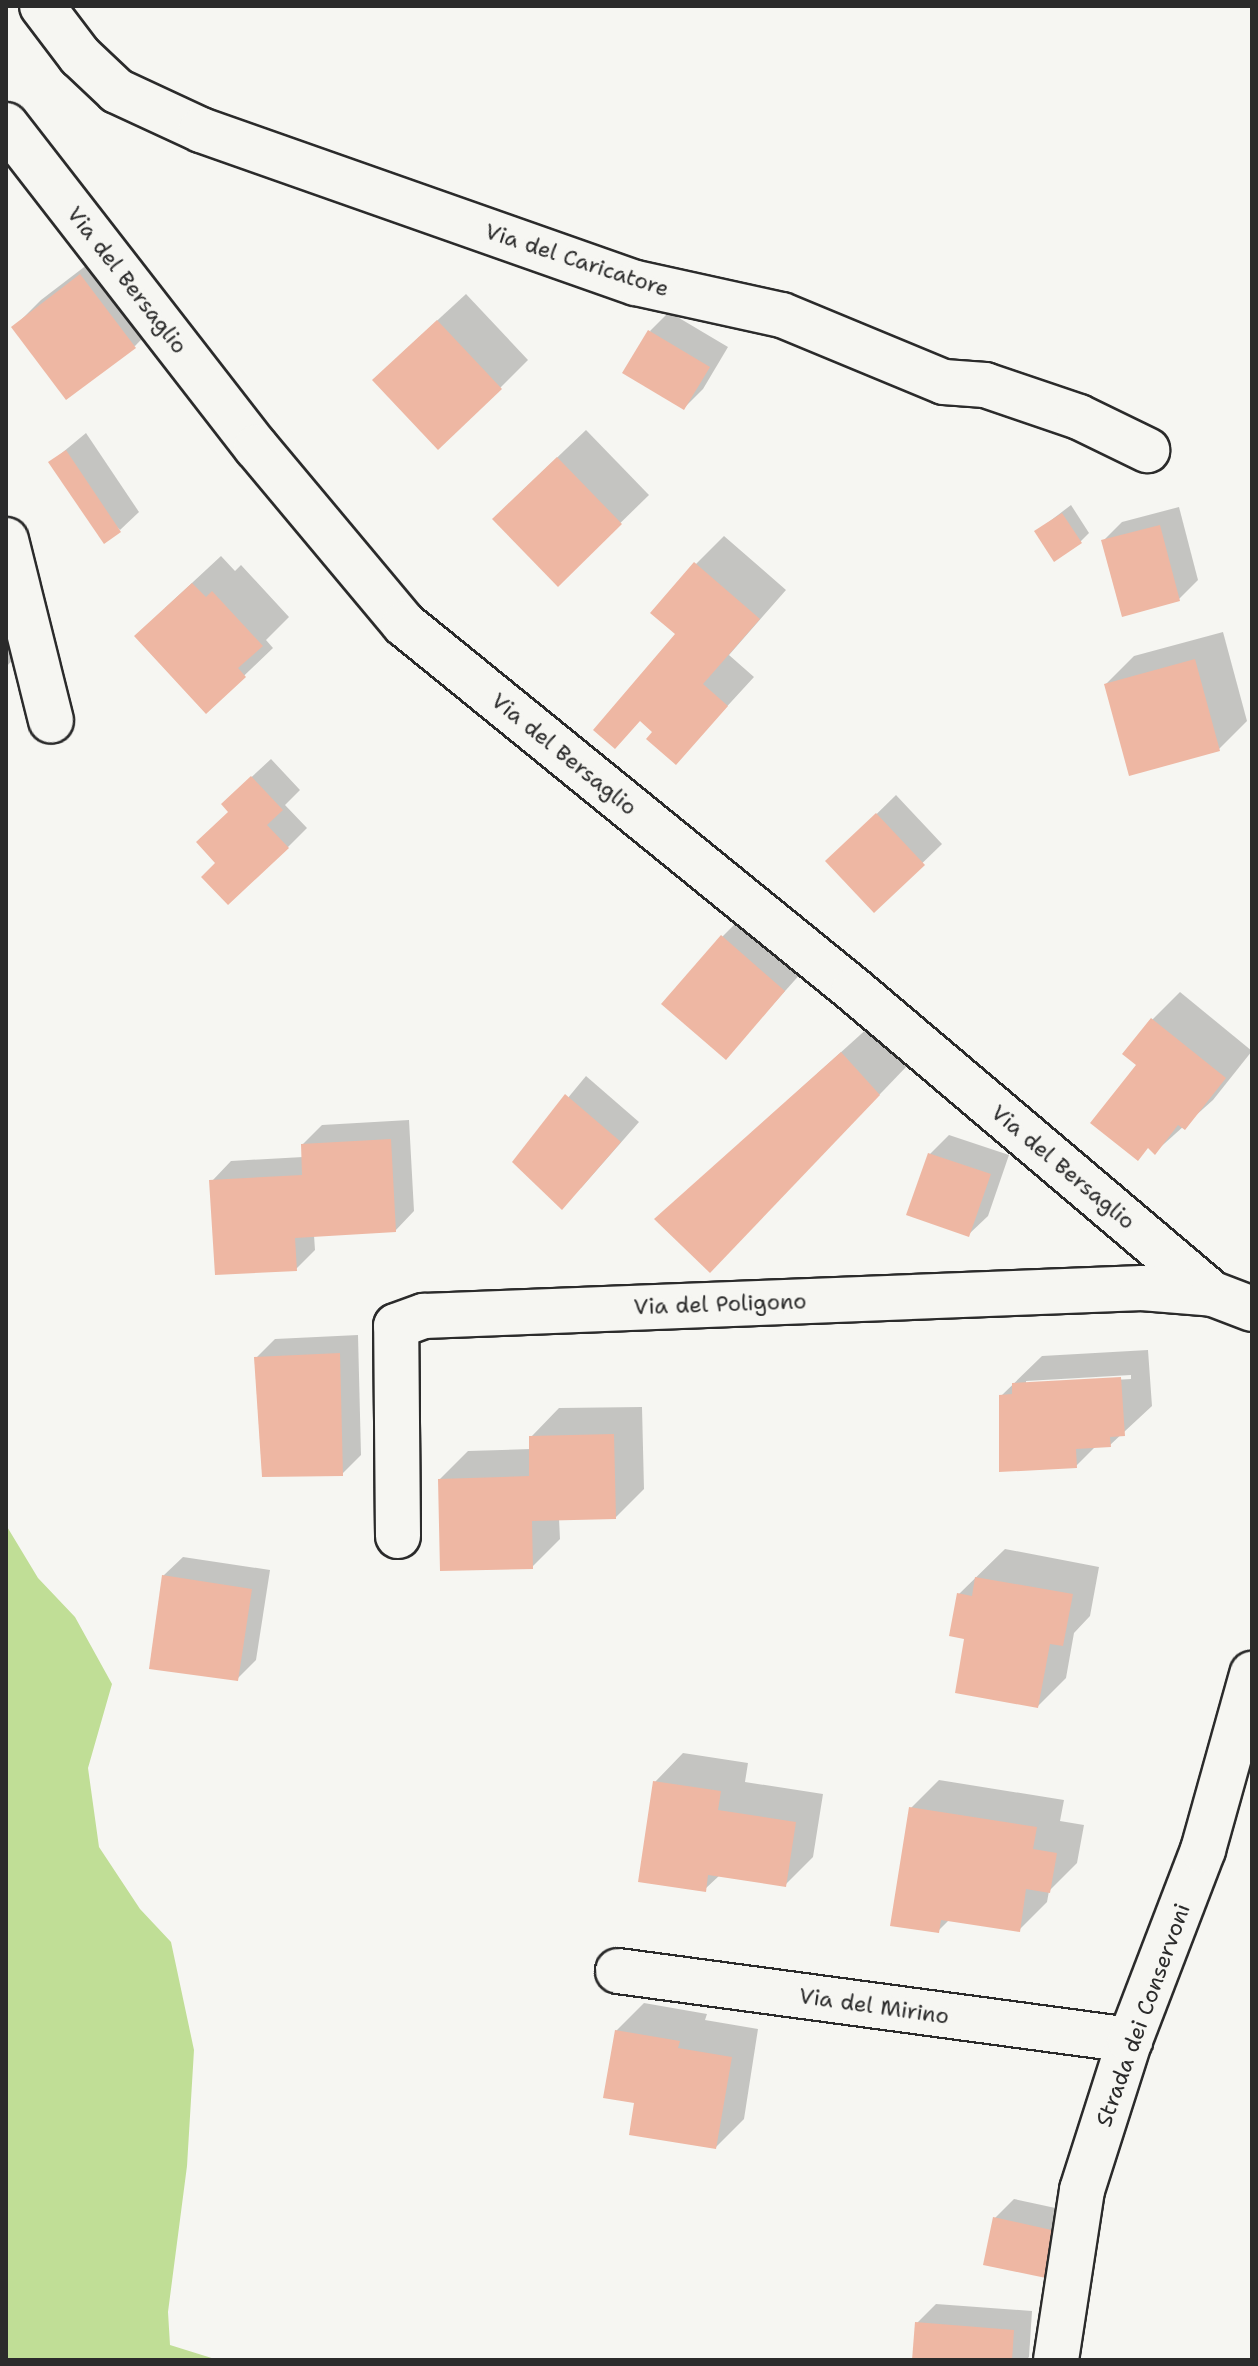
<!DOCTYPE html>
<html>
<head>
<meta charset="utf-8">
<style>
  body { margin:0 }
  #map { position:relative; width:1258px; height:2366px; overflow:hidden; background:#f6f6f2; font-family:"Shantell Sans",sans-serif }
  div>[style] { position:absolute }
  .green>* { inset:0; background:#c0de96 }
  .shadow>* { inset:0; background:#0003 }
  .building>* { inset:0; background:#eeb7a3 }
  .roads { filter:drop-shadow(2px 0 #2b2b2b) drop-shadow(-2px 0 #2b2b2b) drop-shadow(0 2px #2b2b2b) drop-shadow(0 -2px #2b2b2b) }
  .minor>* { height:44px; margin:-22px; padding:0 22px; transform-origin:22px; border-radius:22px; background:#f6f6f2 }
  span { translate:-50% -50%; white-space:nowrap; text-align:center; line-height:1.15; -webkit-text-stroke:7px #f6f6f2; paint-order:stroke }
  .street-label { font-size:22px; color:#2b2b2b }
  .frame { position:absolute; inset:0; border:8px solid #2b2b2b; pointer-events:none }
</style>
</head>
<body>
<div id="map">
  <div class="green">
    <i style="clip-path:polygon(6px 1525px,38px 1578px,75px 1617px,112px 1684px,88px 1768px,99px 1847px,140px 1909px,171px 1942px,194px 2050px,187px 2166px,168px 2312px,170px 2345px,218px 2360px,6px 2360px)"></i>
  </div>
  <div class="shadow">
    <i style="clip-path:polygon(109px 248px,162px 318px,135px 346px,13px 328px,41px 300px)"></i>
    <i style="clip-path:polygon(466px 294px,528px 360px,500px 388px,403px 352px)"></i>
    <i style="clip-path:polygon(669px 312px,728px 347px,703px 389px,684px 408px,650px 331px)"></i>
    <i style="clip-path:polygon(586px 430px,649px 495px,558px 584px,522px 491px)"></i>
    <i style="clip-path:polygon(86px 433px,139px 512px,120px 530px,51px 462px)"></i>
    <i style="clip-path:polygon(1071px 505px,1089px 533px,1080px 542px,1037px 531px)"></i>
    <i style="clip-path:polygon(1179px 507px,1198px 580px,1179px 599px,1103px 541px,1122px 522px)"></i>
    <i style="clip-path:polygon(724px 536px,786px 590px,729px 655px,754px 677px,676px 762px,655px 732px,696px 564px)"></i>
    <i style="clip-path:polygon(221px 556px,235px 571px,241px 565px,289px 617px,266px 640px,273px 648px,206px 712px,165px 608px)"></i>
    <i style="clip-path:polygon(6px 602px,32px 639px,6px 667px)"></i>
    <i style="clip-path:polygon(1223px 632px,1247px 721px,1219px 749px,1106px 684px,1134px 656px)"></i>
    <i style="clip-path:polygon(271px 759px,300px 790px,285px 805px,307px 828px,288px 847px,218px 863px,230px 811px,243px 785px)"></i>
    <i style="clip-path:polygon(896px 795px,942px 844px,874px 910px,847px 843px)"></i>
    <i style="clip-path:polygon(741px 918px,803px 971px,726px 1057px,722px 937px)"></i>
    <i style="clip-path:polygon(1180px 992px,1252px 1051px,1213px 1100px,1155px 1152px,1152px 1020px)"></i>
    <i style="clip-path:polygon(870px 1026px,907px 1066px,738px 1242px,656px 1219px)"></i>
    <i style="clip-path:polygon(586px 1076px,639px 1122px,581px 1188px,515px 1162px)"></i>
    <i style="clip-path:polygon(409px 1120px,414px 1211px,395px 1231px,314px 1235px,315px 1250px,296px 1269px,212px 1181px,231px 1161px,303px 1157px,303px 1144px,322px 1125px)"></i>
    <i style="clip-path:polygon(949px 1135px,1009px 1155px,988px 1216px,968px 1235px,930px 1154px)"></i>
    <i style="clip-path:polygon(358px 1335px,361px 1455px,342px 1474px,256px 1358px,275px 1339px)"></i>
    <i style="clip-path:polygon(evenodd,1148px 1350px,1152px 1406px,1110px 1445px,1096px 1446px,1076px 1466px,1001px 1396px,1042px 1356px,1148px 1350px,1131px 1375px,1131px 1379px,1026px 1385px,1026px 1381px,1131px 1375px)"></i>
    <i style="clip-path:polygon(642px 1407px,644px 1489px,616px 1517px,559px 1518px,560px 1539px,532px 1567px,440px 1479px,468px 1451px,531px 1449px,531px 1437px,559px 1408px)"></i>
    <i style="clip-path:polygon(1005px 1549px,1099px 1567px,1090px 1616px,1074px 1633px,1066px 1678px,1038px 1706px,959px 1594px)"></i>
    <i style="clip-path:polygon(183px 1557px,270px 1570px,256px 1660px,237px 1679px,163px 1576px)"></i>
    <i style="clip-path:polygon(683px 1753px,748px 1763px,745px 1782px,823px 1794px,813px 1857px,785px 1885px,720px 1875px,705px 1889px,655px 1782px)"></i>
    <i style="clip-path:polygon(939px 1780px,1064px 1800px,1060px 1821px,1084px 1825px,1077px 1863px,1049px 1891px,1047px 1902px,1019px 1930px,950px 1919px,938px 1931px,911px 1808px)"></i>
    <i style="clip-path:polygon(644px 2003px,707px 2014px,705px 2020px,758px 2029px,744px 2119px,716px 2147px,637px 2102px,616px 2031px)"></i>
    <i style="clip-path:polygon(1014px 2199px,1074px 2212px,1065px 2257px,1046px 2276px,995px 2218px)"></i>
    <i style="clip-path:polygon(936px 2304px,1032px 2311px,1029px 2357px,1026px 2360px,914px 2360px,917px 2323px)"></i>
  </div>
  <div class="building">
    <i style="clip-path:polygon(80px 274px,136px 348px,66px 400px,11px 327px)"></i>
    <i style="clip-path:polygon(437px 320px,502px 389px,438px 450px,372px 380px)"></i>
    <i style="clip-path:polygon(648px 330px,710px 367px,684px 410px,622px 373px)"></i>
    <i style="clip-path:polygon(66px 450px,121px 532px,104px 544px,48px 462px)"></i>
    <i style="clip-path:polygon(557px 457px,622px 524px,558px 587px,492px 519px)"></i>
    <i style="clip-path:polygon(1062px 513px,1082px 543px,1054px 562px,1034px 531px)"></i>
    <i style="clip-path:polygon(1160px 525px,1180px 601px,1122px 617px,1101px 540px)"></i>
    <i style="clip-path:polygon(694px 562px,760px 619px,703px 684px,728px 706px,676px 765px,646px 739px,652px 732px,640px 721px,615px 749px,593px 730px,675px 634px,650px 613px)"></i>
    <i style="clip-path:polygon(192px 583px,206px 597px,212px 591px,263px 646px,238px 668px,246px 677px,206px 714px,134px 636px)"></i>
    <i style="clip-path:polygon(1195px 659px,1220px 751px,1129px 776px,1104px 684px)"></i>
    <i style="clip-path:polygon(251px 776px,283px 810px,267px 825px,289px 848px,228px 905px,201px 877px,215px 863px,196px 842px,228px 812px,221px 804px)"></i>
    <i style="clip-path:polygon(876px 813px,925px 865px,874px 913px,825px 861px)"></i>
    <i style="clip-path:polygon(721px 935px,785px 991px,726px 1060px,661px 1004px)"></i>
    <i style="clip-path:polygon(1151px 1018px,1226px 1078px,1185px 1130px,1178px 1125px,1155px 1155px,1148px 1148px,1138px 1161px,1090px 1123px,1136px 1065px,1122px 1054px)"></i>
    <i style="clip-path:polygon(841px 1052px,880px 1095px,710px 1273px,654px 1219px)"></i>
    <i style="clip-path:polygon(565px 1094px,621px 1142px,562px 1210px,512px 1162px)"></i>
    <i style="clip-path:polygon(391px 1139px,396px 1232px,295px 1238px,297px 1271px,215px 1275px,209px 1180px,302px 1175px,301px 1144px)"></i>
    <i style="clip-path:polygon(928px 1153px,991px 1174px,969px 1237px,906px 1215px)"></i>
    <i style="clip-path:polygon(340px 1353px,343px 1476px,262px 1477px,254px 1357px)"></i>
    <i style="clip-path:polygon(1121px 1377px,1125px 1436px,1110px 1437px,1111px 1447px,1076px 1449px,1077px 1468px,999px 1472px,999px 1395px,1012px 1394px,1012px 1383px)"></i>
    <i style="clip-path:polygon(614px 1434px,616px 1519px,532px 1521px,533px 1569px,440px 1571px,438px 1479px,529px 1476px,529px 1436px)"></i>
    <i style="clip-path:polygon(162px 1575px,252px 1589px,238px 1681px,149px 1669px)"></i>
    <i style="clip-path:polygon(975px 1577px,1073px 1594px,1063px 1646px,1050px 1644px,1038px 1708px,955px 1693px,964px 1639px,949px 1636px,957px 1593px,972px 1596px)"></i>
    <i style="clip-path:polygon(653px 1781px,721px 1791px,718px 1810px,796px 1822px,786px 1887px,708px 1875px,706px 1892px,638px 1882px)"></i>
    <i style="clip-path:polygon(909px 1807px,1037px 1827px,1033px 1849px,1057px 1853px,1050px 1893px,1026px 1889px,1020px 1932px,941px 1920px,939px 1933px,890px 1926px)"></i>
    <i style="clip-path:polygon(615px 2030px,680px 2041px,678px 2048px,732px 2057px,716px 2149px,629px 2135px,634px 2103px,603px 2098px)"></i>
    <i style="clip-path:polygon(993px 2217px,1056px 2231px,1046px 2278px,983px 2265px)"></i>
    <i style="clip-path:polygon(915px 2322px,1014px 2330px,1012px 2360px,912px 2360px)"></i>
  </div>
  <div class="roads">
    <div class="minor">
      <i style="left:42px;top:6px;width:63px;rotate:52.8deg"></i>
      <i style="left:80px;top:56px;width:51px;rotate:43.4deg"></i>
      <i style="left:117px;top:91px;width:93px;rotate:24.9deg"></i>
      <i style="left:201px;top:130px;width:461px;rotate:19.4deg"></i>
      <i style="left:636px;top:283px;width:149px;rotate:12.4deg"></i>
      <i style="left:782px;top:315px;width:175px;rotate:22.5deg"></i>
      <i style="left:944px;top:382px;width:41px;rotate:4.2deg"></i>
      <i style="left:985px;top:385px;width:99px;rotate:18.8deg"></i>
      <i style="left:1079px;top:417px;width:76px;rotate:25.9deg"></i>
      <i style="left:6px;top:125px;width:408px;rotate:52.2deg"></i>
      <i style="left:256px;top:447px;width:231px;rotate:50.1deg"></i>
      <i style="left:404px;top:624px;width:580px;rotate:39.12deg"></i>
      <i style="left:854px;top:990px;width:470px;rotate:40.3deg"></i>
      <i style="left:6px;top:540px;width:186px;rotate:76deg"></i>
      <i style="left:398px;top:1536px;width:210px;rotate:-90.5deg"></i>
      <i style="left:396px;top:1326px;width:30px;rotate:-20deg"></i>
      <i style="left:424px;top:1316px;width:719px;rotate:-2.23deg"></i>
      <i style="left:1142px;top:1288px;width:71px;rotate:4.8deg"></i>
      <i style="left:1213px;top:1294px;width:42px;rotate:21deg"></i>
      <i style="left:618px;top:1971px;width:517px;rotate:7.68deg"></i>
      <i style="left:1056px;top:2360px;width:172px;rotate:-81.3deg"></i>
      <i style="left:1082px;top:2190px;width:157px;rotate:-72.3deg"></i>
      <i style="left:1130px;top:2040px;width:204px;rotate:-69deg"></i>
      <i style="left:1203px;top:1850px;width:183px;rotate:-74.4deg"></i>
    </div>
  </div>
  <div class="street-label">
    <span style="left:577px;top:260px;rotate:18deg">Via del Caricatore</span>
    <span style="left:127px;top:280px;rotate:52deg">Via del Bersaglio</span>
    <span style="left:564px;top:754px;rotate:39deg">Via del Bersaglio</span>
    <span style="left:1063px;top:1167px;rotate:40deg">Via del Bersaglio</span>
    <span style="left:720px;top:1304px;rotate:-2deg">Via del Poligono</span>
    <span style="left:874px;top:2006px;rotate:8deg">Via del Mirino</span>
    <span style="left:1143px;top:2015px;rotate:-70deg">Strada dei Conservoni</span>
  </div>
  <div class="frame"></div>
</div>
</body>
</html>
